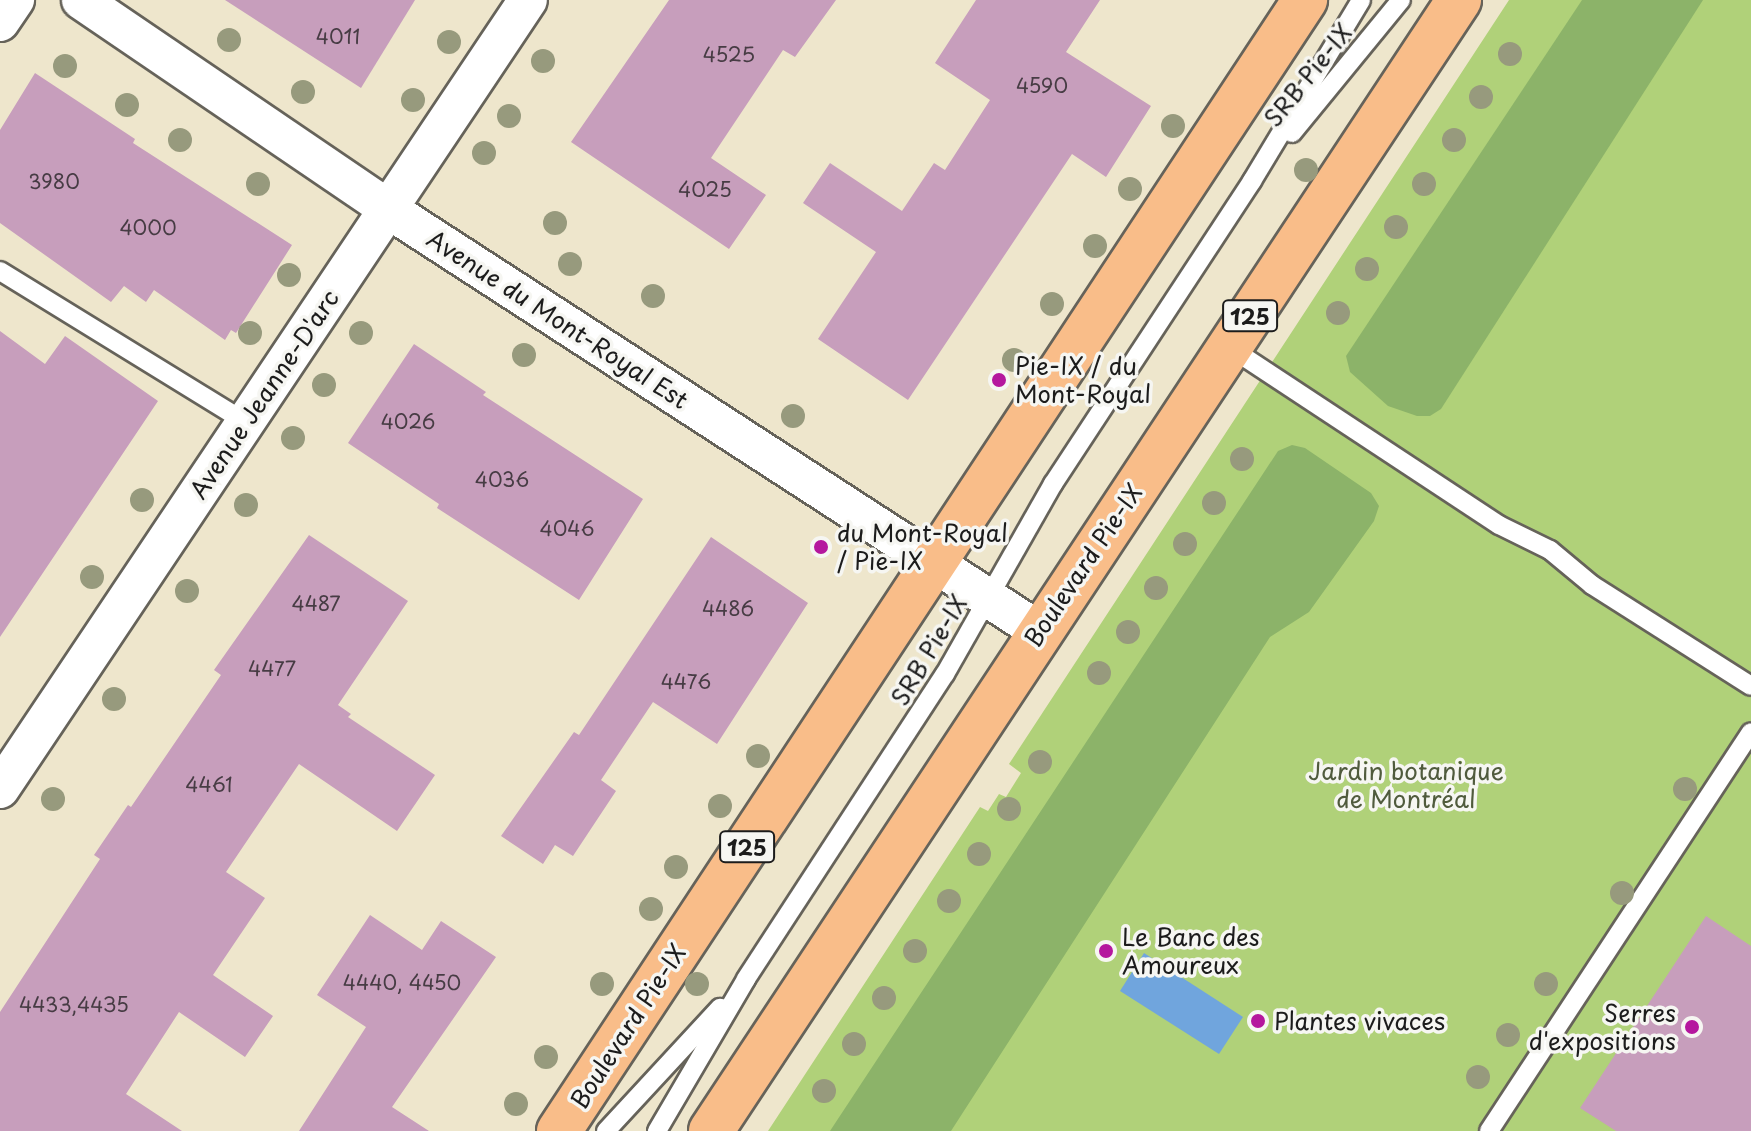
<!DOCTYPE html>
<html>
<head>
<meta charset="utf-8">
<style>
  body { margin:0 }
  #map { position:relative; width:1751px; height:1131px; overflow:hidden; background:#eee6cc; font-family:"Playpen Sans",sans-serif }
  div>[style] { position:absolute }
  .green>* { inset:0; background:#b0d179 }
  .forest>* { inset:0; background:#8cb369 }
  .water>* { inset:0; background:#70a5dd }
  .building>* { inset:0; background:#c79ebc }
  .roads { filter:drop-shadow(2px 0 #66635a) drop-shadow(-2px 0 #66635a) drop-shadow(0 2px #66635a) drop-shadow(0 -2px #66635a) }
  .lane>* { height:18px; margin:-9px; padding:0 9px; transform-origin:9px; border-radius:9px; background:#fff }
  .street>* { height:38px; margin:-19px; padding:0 19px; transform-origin:19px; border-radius:19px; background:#fff }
  .primary>* { height:44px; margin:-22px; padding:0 22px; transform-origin:22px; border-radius:22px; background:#f9bd89 }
  .trees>* { width:24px; height:24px; margin:-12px; border-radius:50%; background:#979a7d }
  .dots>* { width:22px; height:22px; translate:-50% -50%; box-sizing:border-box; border:4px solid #f6f6f2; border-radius:50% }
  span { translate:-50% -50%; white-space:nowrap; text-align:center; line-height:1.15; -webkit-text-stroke:7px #f6f6f2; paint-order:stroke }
  .number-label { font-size:20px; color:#473c44 }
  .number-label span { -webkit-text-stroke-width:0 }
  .shield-label span { padding:2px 6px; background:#f6f6f2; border:2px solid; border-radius:6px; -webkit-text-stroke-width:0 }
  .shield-label { font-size:22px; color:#1c1c1c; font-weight:700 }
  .street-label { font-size:24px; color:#1c1c1c }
  .poi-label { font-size:24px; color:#1c1c1c }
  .left { translate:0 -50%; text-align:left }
  .right { translate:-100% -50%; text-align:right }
  .park-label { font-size:24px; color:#505b3d }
</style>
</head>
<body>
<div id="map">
  <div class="green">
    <i style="clip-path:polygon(1509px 0,1751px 0,1751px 1131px,768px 1131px,980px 807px,988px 811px,999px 794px,1006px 797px,1021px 773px,1009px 764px)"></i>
  </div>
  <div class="forest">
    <i style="clip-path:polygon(1582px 0,1703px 0,1441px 409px,1430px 416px,1417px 416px,1388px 406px,1350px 372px,1346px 356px)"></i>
    <i style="clip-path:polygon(1292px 445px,1305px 448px,1371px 493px,1379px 506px,1374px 521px,1309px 612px,1270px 637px,951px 1131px,830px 1131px,1278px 451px)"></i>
  </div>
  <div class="water">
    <i style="clip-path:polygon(1144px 953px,1243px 1017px,1219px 1054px,1120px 991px)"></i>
  </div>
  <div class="building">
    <i style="clip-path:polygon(225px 0,415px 0,361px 88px)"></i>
    <i style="clip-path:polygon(669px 0,836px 0,795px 57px,783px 50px,711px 158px,766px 195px,729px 249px,571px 142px)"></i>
    <i style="clip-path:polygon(976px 0,1100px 0,1066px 52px,1151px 106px,1106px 177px,1072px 154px,908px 400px,818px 339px,876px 252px,803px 203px,830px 163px,902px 211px,934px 163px,945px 170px,990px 100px,935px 63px)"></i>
    <i style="clip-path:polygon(35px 73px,135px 139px,133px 143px,292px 245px,236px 333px,231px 330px,225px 340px,154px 290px,146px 302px,124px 286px,111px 302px,0 223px,0 130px)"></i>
    <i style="clip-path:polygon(0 331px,45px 364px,65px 336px,158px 401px,0 637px)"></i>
    <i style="clip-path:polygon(414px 344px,486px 392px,483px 395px,643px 499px,579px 600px,437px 508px,439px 504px,348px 443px)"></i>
    <i style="clip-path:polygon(309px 535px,408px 601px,338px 705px,351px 714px,348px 717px,435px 775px,397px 831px,299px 764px,226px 872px,265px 898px,213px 975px,273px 1016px,245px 1057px,179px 1012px,126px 1094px,182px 1131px,0 1131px,0 1012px,100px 859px,94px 855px,128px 805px,131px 807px,221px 675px,214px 670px)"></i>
    <i style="clip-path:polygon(711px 537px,808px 603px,717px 744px,653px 702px,601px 780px,616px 791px,573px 856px,555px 845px,543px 864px,501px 836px,574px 732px,579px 735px)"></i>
    <i style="clip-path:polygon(370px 915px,422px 950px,441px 921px,496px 957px,392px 1107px,429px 1131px,299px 1131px,366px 1027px,317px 995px)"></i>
    <i style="clip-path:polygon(1706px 916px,1751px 946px,1751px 1131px,1616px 1131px,1580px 1108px)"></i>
  </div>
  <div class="roads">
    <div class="lane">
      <i style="left:1292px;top:133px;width:172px;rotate:-50.7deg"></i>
      <i style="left:0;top:271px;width:288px;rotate:31.6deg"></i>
      <i style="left:1229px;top:347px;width:323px;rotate:33.4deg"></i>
      <i style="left:1499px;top:525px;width:57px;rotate:26.1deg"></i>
      <i style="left:1550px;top:550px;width:55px;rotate:39.8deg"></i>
      <i style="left:1592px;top:585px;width:188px;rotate:32.4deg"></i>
      <i style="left:606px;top:1131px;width:168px;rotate:-47.2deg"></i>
      <i style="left:657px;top:1131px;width:176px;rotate:-59.6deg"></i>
      <i style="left:746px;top:979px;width:364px;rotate:-56.9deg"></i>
      <i style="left:945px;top:674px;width:219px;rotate:-60.4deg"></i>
      <i style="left:1053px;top:484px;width:363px;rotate:-56.7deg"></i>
      <i style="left:1252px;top:181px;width:211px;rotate:-58.9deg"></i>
      <i style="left:1489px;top:1131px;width:477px;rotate:-56.7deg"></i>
    </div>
    <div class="street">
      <i style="left:81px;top:0;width:371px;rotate:34.2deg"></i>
      <i style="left:388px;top:209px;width:776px;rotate:32.95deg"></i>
      <i style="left:0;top:22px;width:27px;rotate:-56deg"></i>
      <i style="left:0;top:789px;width:949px;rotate:-56.21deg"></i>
    </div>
    <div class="primary">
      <i style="left:559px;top:1131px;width:1355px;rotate:-56.59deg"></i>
      <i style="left:711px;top:1131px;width:1356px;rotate:-56.52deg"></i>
    </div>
  </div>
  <div class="trees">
    <i style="left:229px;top:40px"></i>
    <i style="left:449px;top:42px"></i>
    <i style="left:1510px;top:54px"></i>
    <i style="left:543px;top:61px"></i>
    <i style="left:65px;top:66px"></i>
    <i style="left:303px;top:92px"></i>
    <i style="left:1481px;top:97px"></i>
    <i style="left:413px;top:100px"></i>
    <i style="left:127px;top:105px"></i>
    <i style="left:509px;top:116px"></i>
    <i style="left:1173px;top:126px"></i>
    <i style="left:180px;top:140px"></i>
    <i style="left:1454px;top:140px"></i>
    <i style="left:484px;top:153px"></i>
    <i style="left:1306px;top:170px"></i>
    <i style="left:258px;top:184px"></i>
    <i style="left:1424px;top:184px"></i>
    <i style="left:1130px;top:189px"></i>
    <i style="left:555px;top:223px"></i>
    <i style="left:1396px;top:227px"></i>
    <i style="left:1095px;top:246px"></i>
    <i style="left:570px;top:264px"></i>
    <i style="left:1367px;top:269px"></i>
    <i style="left:289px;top:275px"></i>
    <i style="left:653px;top:296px"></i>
    <i style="left:1052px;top:304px"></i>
    <i style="left:1338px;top:313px"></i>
    <i style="left:250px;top:333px"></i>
    <i style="left:361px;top:333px"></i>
    <i style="left:524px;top:355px"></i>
    <i style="left:1014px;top:360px"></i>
    <i style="left:324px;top:385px"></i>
    <i style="left:793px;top:416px"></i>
    <i style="left:293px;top:438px"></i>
    <i style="left:1242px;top:459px"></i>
    <i style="left:142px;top:500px"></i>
    <i style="left:1214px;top:503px"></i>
    <i style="left:246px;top:505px"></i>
    <i style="left:1185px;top:544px"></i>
    <i style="left:92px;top:577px"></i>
    <i style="left:1156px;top:588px"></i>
    <i style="left:187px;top:591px"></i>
    <i style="left:1128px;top:632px"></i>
    <i style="left:1099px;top:673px"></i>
    <i style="left:114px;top:699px"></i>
    <i style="left:758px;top:756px"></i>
    <i style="left:1040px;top:762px"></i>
    <i style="left:1685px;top:789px"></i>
    <i style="left:53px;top:799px"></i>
    <i style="left:720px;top:806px"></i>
    <i style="left:1009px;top:809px"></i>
    <i style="left:979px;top:854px"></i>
    <i style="left:676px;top:867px"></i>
    <i style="left:1622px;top:893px"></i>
    <i style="left:949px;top:901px"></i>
    <i style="left:651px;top:909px"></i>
    <i style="left:915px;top:951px"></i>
    <i style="left:602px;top:984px"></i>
    <i style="left:697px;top:984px"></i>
    <i style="left:1546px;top:984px"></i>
    <i style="left:884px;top:998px"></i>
    <i style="left:1508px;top:1035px"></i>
    <i style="left:854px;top:1044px"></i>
    <i style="left:546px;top:1057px"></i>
    <i style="left:1478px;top:1077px"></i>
    <i style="left:824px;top:1091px"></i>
    <i style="left:516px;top:1104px"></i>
  </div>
  <div class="dots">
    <i style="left:999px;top:380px;background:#b5179e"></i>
    <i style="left:821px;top:547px;background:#b5179e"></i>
    <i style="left:1106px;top:951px;background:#b5179e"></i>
    <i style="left:1258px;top:1021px;background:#b5179e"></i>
    <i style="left:1692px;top:1027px;background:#b5179e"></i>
  </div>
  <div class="number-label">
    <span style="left:338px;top:36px">4011</span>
    <span style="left:729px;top:54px">4525</span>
    <span style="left:1042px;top:85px">4590</span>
    <span style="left:54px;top:181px">3980</span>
    <span style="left:705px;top:189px">4025</span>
    <span style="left:148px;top:227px">4000</span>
    <span style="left:408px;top:421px">4026</span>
    <span style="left:502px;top:479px">4036</span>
    <span style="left:567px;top:528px">4046</span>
    <span style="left:316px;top:603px">4487</span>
    <span style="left:728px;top:608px">4486</span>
    <span style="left:272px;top:668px">4477</span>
    <span style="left:686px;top:681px">4476</span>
    <span style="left:209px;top:784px">4461</span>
    <span style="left:402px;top:982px">4440, 4450</span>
    <span style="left:74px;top:1004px">4433,4435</span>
  </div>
  <div class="shield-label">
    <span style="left:1250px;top:316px">125</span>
    <span style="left:747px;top:847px">125</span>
  </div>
  <div class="street-label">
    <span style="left:1308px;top:75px;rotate:-51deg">SRB Pie-IX</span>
    <span style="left:558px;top:319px;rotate:33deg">Avenue du Mont-Royal Est</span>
    <span style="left:264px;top:394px;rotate:-56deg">Avenue Jeanne-D'arc</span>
    <span style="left:1083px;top:565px;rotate:-56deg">Boulevard Pie-IX</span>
    <span style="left:929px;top:650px;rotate:-59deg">SRB Pie-IX</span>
    <span style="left:628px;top:1026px;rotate:-57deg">Boulevard Pie-IX</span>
  </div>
  <div class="poi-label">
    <span class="left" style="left:1015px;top:380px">Pie-IX / du<br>Mont-Royal</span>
    <span class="left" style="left:837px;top:547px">du Mont-Royal<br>/ Pie-IX</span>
    <span class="left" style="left:1122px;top:951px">Le Banc des<br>Amoureux</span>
    <span class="right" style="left:1676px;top:1027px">Serres<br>d'expositions</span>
    <span class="left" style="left:1274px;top:1021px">Plantes vivaces</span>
  </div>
  <div class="park-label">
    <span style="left:1406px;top:785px">Jardin botanique<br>de Montréal</span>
  </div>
</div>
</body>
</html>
